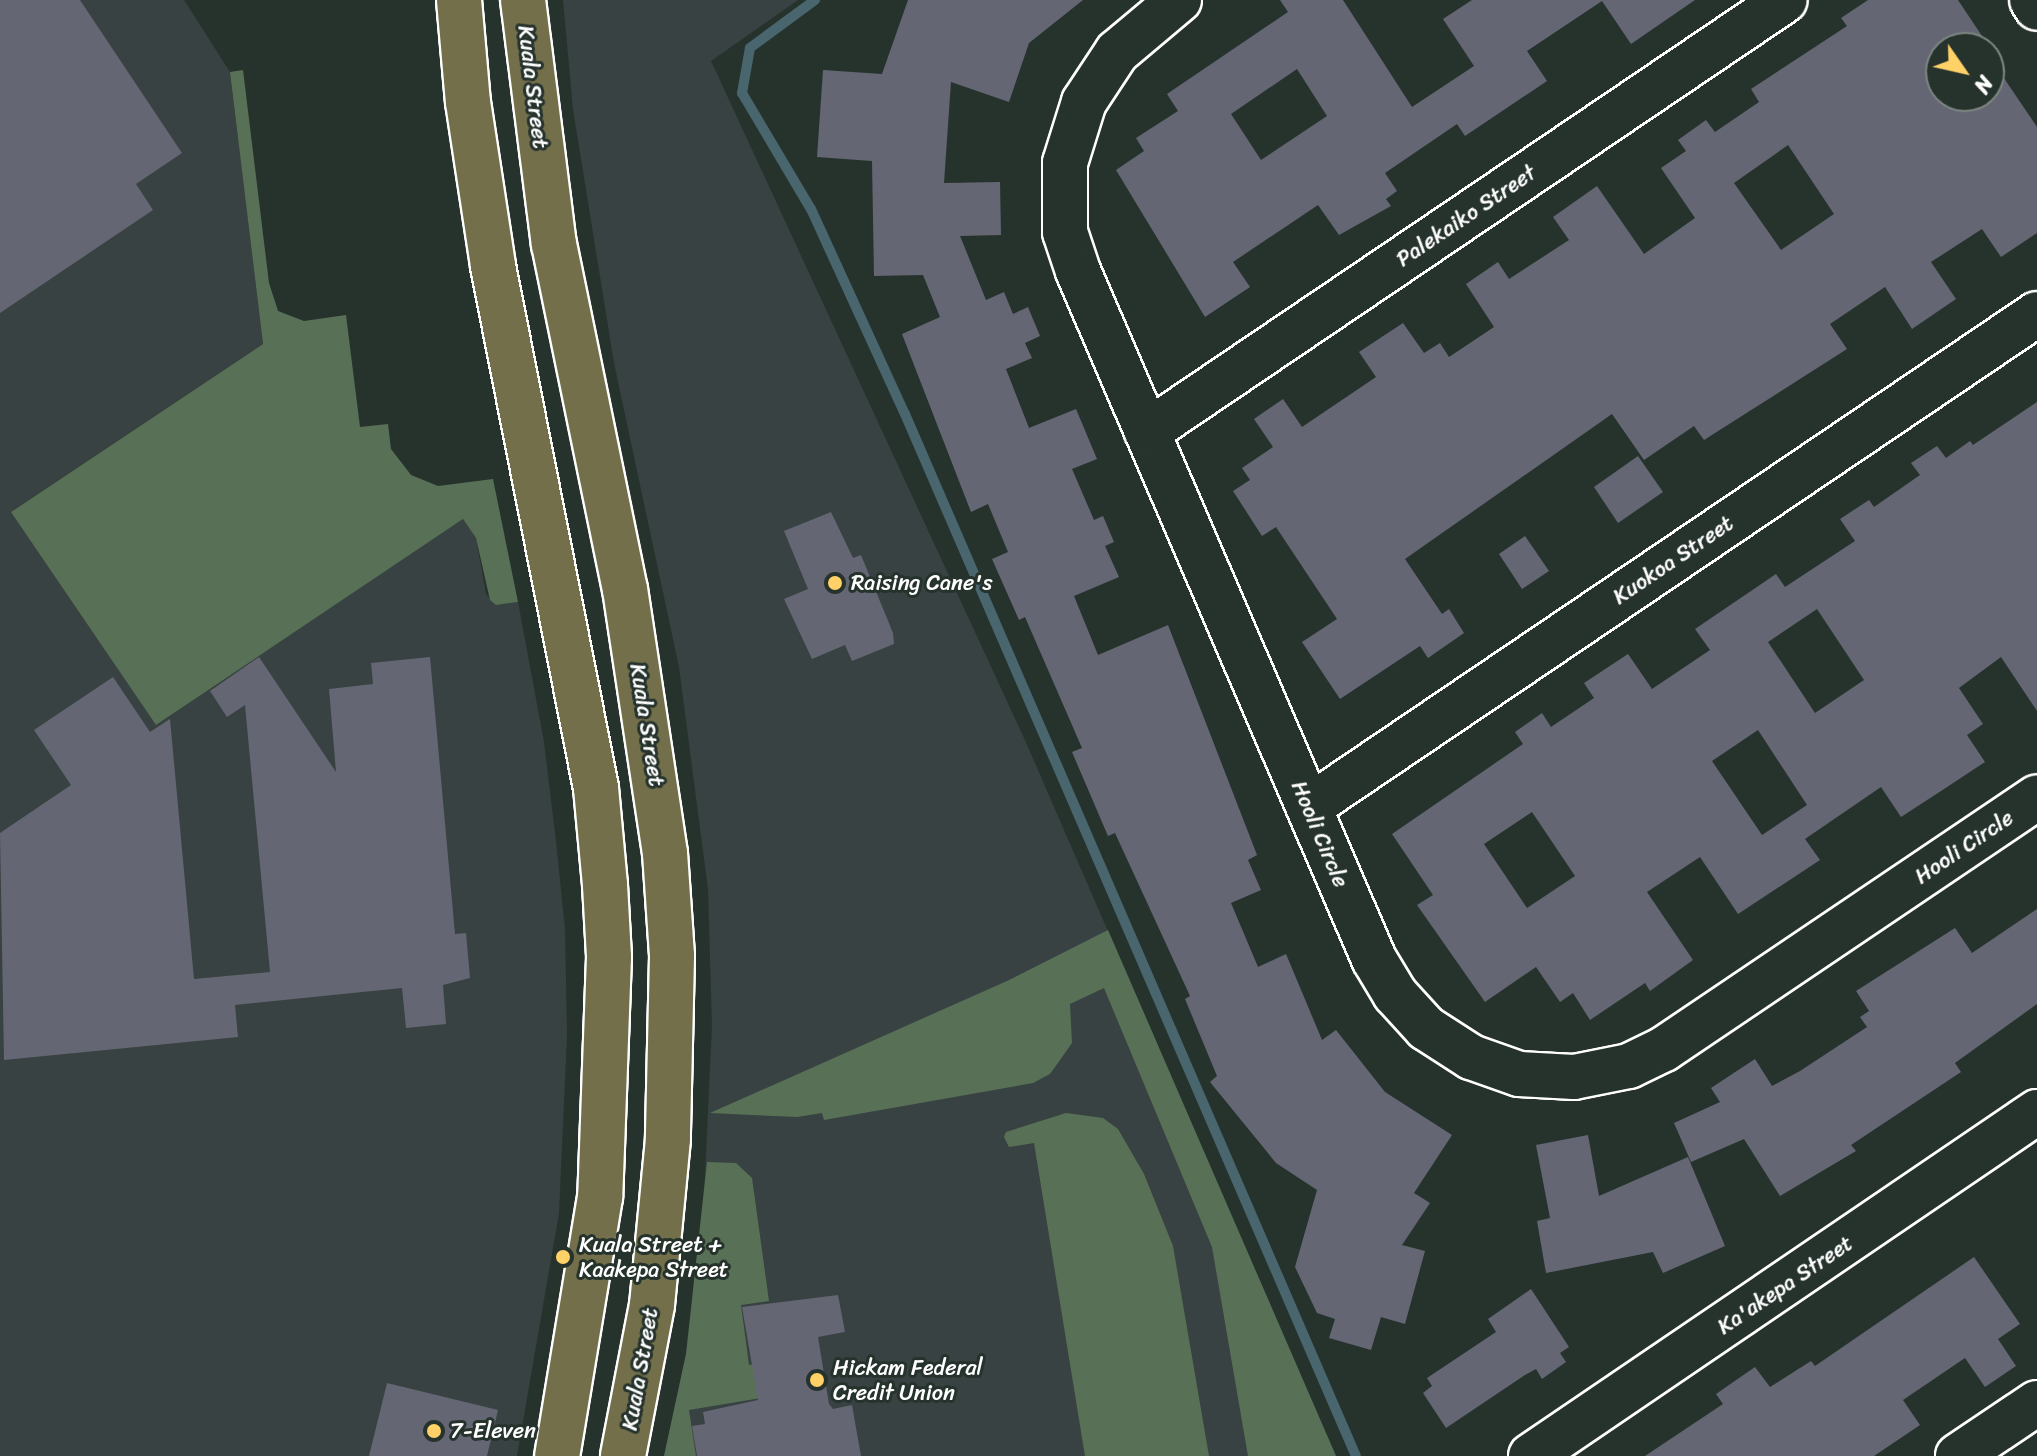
<!DOCTYPE html>
<html>
<head>
<meta charset="utf-8">
<style>
  body { margin:0 }
  #map { position:relative; width:2037px; height:1456px; overflow:hidden; background:#26332d; font-family:Sriracha,sans-serif }
  div>[style] { position:absolute }
  .built>* { inset:0; background:#394242 }
  .green>* { inset:0; background:#587156 }
  .stream>* { height:10px; margin:-5px; padding:0 5px; transform-origin:5px; border-radius:5px; background:#49656e }
  .building>* { inset:0; background:#656673 }
  .roads { filter:drop-shadow(2px 0 #fff) drop-shadow(-2px 0 #fff) drop-shadow(0 2px #fff) drop-shadow(0 -2px #fff) }
  .minor>* { height:44px; margin:-22px; padding:0 22px; transform-origin:22px; border-radius:22px; background:#26332d }
  .major>* { height:44px; margin:-22px; padding:0 22px; transform-origin:22px; border-radius:22px; background:#726f4a }
  .dots>* { width:22px; height:22px; translate:-50% -50%; box-sizing:border-box; border:4px solid #26332d; border-radius:50% }
  span { translate:-50% -50%; white-space:nowrap; text-align:center; line-height:1.15; -webkit-text-stroke:6px #26332d; paint-order:stroke }
  .street-label { font-size:22px; color:#fff }
  .poi-label { font-size:22px; color:#fff }
  .left { translate:0 -50%; text-align:left }
  .north { position:absolute; left:1925px; top:32px; width:80px; height:80px; box-sizing:border-box; background:#26332d; border:2px solid #7d8581; border-radius:50%; rotate:124deg; font-size:22px; font-weight:700; line-height:32px; text-align:center; color:#fff }
  .north::after { content:''; display:block; margin:auto; width:28px; height:36px; background:#ffd166; clip-path:polygon(50% 0,100% 100%,50% 72%,0 100%) }
</style>
</head>
<body>
<div id="map">
  <div class="built">
    <i style="clip-path:polygon(0 0,184px 0,230px 72px,263px 344px,12px 511px,156px 725px,463px 519px,476px 538px,486px 594px,496px 605px,518px 602px,544px 742px,556px 841px,565px 930px,567px 1035px,559px 1213px,517px 1456px,0 1456px)"></i>
    <i style="clip-path:polygon(563px 0,798px 0,711px 61px,1024px 738px,1336px 1456px,664px 1456px,686px 1354px,703px 1220px,712px 1025px,708px 889px,679px 667px,614px 363px,573px 109px)"></i>
  </div>
  <div class="green">
    <i style="clip-path:polygon(243px 70px,269px 283px,278px 311px,304px 321px,346px 315px,360px 427px,388px 424px,391px 449px,411px 475px,438px 486px,493px 479px,518px 602px,496px 605px,490px 600px,476px 538px,463px 519px,156px 725px,11px 512px,263px 344px,230px 72px)"></i>
    <i style="clip-path:polygon(1108px 930px,1336px 1456px,1248px 1456px,1212px 1247px,1104px 988px,1070px 1004px,1072px 1043px,1050px 1074px,1033px 1083px,824px 1120px,822px 1113px,797px 1117px,710px 1113px,1007px 981px)"></i>
    <i style="clip-path:polygon(1066px 1113px,1103px 1118px,1118px 1129px,1144px 1174px,1173px 1246px,1209px 1456px,1085px 1456px,1034px 1143px,1009px 1147px,1004px 1137px,1006px 1132px)"></i>
    <i style="clip-path:polygon(707px 1162px,736px 1163px,752px 1178px,769px 1301px,741px 1305px,749px 1365px,784px 1360px,808px 1390px,689px 1410px,696px 1456px,664px 1456px,686px 1354px)"></i>
  </div>
  <div class="stream">
    <i style="left:815px;top:0;width:81px;rotate:143.6deg"></i>
    <i style="left:750px;top:48px;width:46px;rotate:100.1deg"></i>
    <i style="left:742px;top:93px;width:135px;rotate:59.3deg"></i>
    <i style="left:811px;top:209px;width:226px;rotate:65.4deg"></i>
    <i style="left:905px;top:414px;width:1135px;rotate:66.6deg"></i>
  </div>
  <div class="building">
    <i style="clip-path:polygon(0 0,80px 0,182px 153px,136px 184px,153px 210px,0 313px)"></i>
    <i style="clip-path:polygon(908px 0,1083px 0,1029px 43px,1009px 102px,951px 82px,944px 183px,1000px 182px,1001px 235px,960px 236px,986px 300px,1004px 292px,1013px 314px,1028px 307px,1040px 336px,1025px 343px,1032px 358px,1006px 369px,1029px 428px,1076px 409px,1097px 459px,1072px 469px,1094px 520px,1103px 516px,1114px 542px,1105px 546px,1119px 577px,1074px 596px,1098px 655px,1168px 625px,1257px 855px,1248px 860px,1261px 890px,1231px 903px,1258px 967px,1286px 954px,1322px 1040px,1336px 1030px,1385px 1092px,1452px 1135px,1414px 1193px,1430px 1203px,1402px 1245px,1425px 1251px,1405px 1324px,1381px 1317px,1371px 1350px,1329px 1338px,1335px 1319px,1317px 1313px,1295px 1267px,1317px 1190px,1276px 1163px,1210px 1082px,1217px 1076px,1185px 999px,1190px 996px,1115px 833px,1108px 836px,1072px 752px,1082px 748px,1025px 617px,1019px 620px,992px 559px,1008px 552px,988px 504px,971px 512px,902px 334px,940px 317px,923px 275px,874px 276px,872px 161px,817px 157px,823px 70px,882px 74px)"></i>
    <i style="clip-path:polygon(evenodd,1280px 0,1343px 0,1412px 107px,1474px 66px,1443px 19px,1472px 0,1695px 0,1631px 44px,1602px 1px,1527px 51px,1547px 81px,1465px 136px,1457px 124px,1385px 173px,1397px 191px,1386px 199px,1391px 206px,1339px 235px,1318px 205px,1233px 262px,1250px 287px,1205px 317px,1116px 170px,1144px 151px,1136px 138px,1178px 111px,1167px 94px,1288px 12px,1280px 0,1297px 69px,1327px 116px,1261px 160px,1231px 114px,1297px 69px)"></i>
    <i style="clip-path:polygon(evenodd,1868px 0,1958px 0,1992px 51px,1941px 48px,1941px 96px,1989px 96px,1989px 56px,2037px 127px,2037px 233px,2001px 257px,1982px 229px,1931px 262px,1956px 299px,1912px 329px,1885px 287px,1830px 324px,1847px 349px,1704px 440px,1694px 426px,1644px 460px,1612px 414px,1405px 559px,1442px 614px,1449px 609px,1464px 633px,1428px 658px,1420px 646px,1340px 699px,1302px 642px,1337px 619px,1276px 527px,1262px 536px,1233px 491px,1250px 480px,1242px 468px,1273px 447px,1254px 419px,1283px 399px,1302px 427px,1376px 377px,1359px 352px,1403px 323px,1424px 353px,1440px 343px,1449px 357px,1494px 327px,1466px 284px,1498px 262px,1509px 279px,1569px 240px,1553px 217px,1597px 186px,1644px 254px,1695px 218px,1661px 168px,1686px 151px,1678px 140px,1706px 120px,1715px 132px,1759px 102px,1751px 89px,1847px 26px,1841px 18px,1868px 0,1788px 145px,1834px 214px,1781px 250px,1734px 183px,1788px 145px)"></i>
    <i style="clip-path:polygon(evenodd,2037px 402px,2037px 711px,2001px 657px,1959px 688px,1983px 724px,1967px 735px,1985px 762px,1941px 791px,1901px 817px,1881px 787px,1805px 839px,1820px 860px,1738px 914px,1700px 857px,1647px 892px,1693px 960px,1650px 991px,1645px 983px,1590px 1020px,1573px 993px,1560px 1002px,1536px 967px,1485px 1002px,1417px 905px,1433px 895px,1392px 834px,1523px 744px,1515px 732px,1542px 713px,1551px 727px,1594px 698px,1584px 683px,1628px 654px,1652px 689px,1710px 650px,1695px 629px,1776px 574px,1785px 587px,1855px 541px,1840px 519px,1869px 500px,1874px 507px,1920px 475px,1911px 463px,1937px 446px,1946px 458px,1970px 441px,1973px 445px,2037px 402px,1817px 609px,1864px 680px,1815px 713px,1768px 642px,1817px 609px,2037px 402px,1758px 730px,1807px 805px,1762px 835px,1712px 761px,1758px 730px,2037px 402px,1532px 812px,1575px 876px,1527px 908px,1484px 844px,1532px 812px)"></i>
    <i style="clip-path:polygon(1638px 456px,1663px 492px,1618px 523px,1594px 487px)"></i>
    <i style="clip-path:polygon(831px 512px,853px 558px,861px 555px,893px 633px,894px 644px,852px 661px,845px 645px,812px 659px,784px 599px,808px 589px,784px 531px)"></i>
    <i style="clip-path:polygon(1525px 536px,1549px 571px,1522px 589px,1499px 554px)"></i>
    <i style="clip-path:polygon(259px 657px,336px 772px,329px 689px,373px 684px,371px 663px,430px 657px,455px 934px,466px 933px,470px 978px,443px 985px,446px 1024px,406px 1028px,402px 988px,235px 1005px,238px 1037px,4px 1060px,0 833px,71px 785px,34px 730px,113px 677px,150px 732px,170px 719px,194px 979px,270px 972px,245px 705px,227px 717px,210px 691px)"></i>
    <i style="clip-path:polygon(2037px 909px,2037px 1004px,1955px 1063px,1961px 1072px,1851px 1145px,1856px 1151px,1780px 1196px,1744px 1139px,1691px 1162px,1674px 1123px,1720px 1102px,1711px 1088px,1755px 1059px,1772px 1086px,1800px 1071px,1867px 1027px,1860px 1017px,1869px 1011px,1856px 991px,1955px 928px,1972px 953px)"></i>
    <i style="clip-path:polygon(1588px 1135px,1599px 1196px,1688px 1157px,1725px 1246px,1663px 1273px,1653px 1252px,1546px 1273px,1537px 1221px,1550px 1218px,1536px 1145px)"></i>
    <i style="clip-path:polygon(1974px 1257px,2020px 1324px,1998px 1339px,2016px 1366px,1985px 1387px,1965px 1358px,1903px 1400px,1920px 1425px,1874px 1456px,1645px 1456px,1723px 1404px,1716px 1394px,1755px 1367px,1770px 1387px,1811px 1361px,1815px 1366px)"></i>
    <i style="clip-path:polygon(1531px 1289px,1569px 1347px,1560px 1353px,1566px 1362px,1542px 1379px,1536px 1369px,1525px 1375px,1446px 1428px,1423px 1393px,1432px 1386px,1427px 1378px,1496px 1332px,1488px 1319px)"></i>
    <i style="clip-path:polygon(838px 1295px,845px 1332px,818px 1337px,829px 1404px,833px 1409px,852px 1405px,861px 1456px,697px 1456px,692px 1426px,705px 1424px,703px 1412px,758px 1400px,742px 1307px)"></i>
    <i style="clip-path:polygon(387px 1383px,498px 1410px,487px 1456px,369px 1456px)"></i>
  </div>
  <div class="roads">
    <div class="minor">
      <i style="left:1179px;top:0;width:81px;rotate:140deg"></i>
      <i style="left:1117px;top:52px;width:60px;rotate:123.4deg"></i>
      <i style="left:1084px;top:102px;width:64px;rotate:107.3deg"></i>
      <i style="left:1065px;top:163px;width:69px;rotate:90deg"></i>
      <i style="left:1065px;top:232px;width:41px;rotate:71.6deg"></i>
      <i style="left:1078px;top:271px;width:749px;rotate:66.72deg"></i>
      <i style="left:1374px;top:959px;width:41px;rotate:59deg"></i>
      <i style="left:1395px;top:994px;width:46px;rotate:47.6deg"></i>
      <i style="left:1426px;top:1028px;width:54px;rotate:32.8deg"></i>
      <i style="left:1471px;top:1057px;width:51px;rotate:19.5deg"></i>
      <i style="left:1519px;top:1074px;width:55px;rotate:3.1deg"></i>
      <i style="left:1574px;top:1077px;width:56px;rotate:-11.3deg"></i>
      <i style="left:1629px;top:1066px;width:39px;rotate:-26deg"></i>
      <i style="left:1664px;top:1049px;width:450px;rotate:-34deg"></i>
      <i style="left:2032px;top:0;width:9px;rotate:58deg"></i>
      <i style="left:1147px;top:432px;width:770px;rotate:-34.1deg"></i>
      <i style="left:1309px;top:807px;width:879px;rotate:-34.11deg"></i>
      <i style="left:1531px;top:1456px;width:612px;rotate:-34.21deg"></i>
      <i style="left:1958px;top:1456px;width:95px;rotate:-33.9deg"></i>
    </div>
    <div class="major">
      <i style="left:459px;top:0;width:102px;rotate:85deg"></i>
      <i style="left:468px;top:102px;width:166px;rotate:81.3deg"></i>
      <i style="left:493px;top:266px;width:532px;rotate:78.84deg"></i>
      <i style="left:596px;top:788px;width:97px;rotate:84.7deg"></i>
      <i style="left:605px;top:885px;width:72px;rotate:86.8deg"></i>
      <i style="left:609px;top:957px;width:240px;rotate:92.1deg"></i>
      <i style="left:600px;top:1197px;width:263px;rotate:99.4deg"></i>
      <i style="left:523px;top:0;width:246px;rotate:82.8deg"></i>
      <i style="left:554px;top:244px;width:352px;rotate:78.4deg"></i>
      <i style="left:625px;top:589px;width:267px;rotate:81.4deg"></i>
      <i style="left:665px;top:853px;width:103px;rotate:86.1deg"></i>
      <i style="left:672px;top:956px;width:183px;rotate:91.3deg"></i>
      <i style="left:668px;top:1139px;width:167px;rotate:95.5deg"></i>
      <i style="left:652px;top:1305px;width:154px;rotate:100.9deg"></i>
    </div>
  </div>
  <div class="dots">
    <i style="left:835px;top:583px;background:#ffd166"></i>
    <i style="left:563px;top:1257px;background:#ffd166"></i>
    <i style="left:817px;top:1380px;background:#ffd166"></i>
    <i style="left:434px;top:1431px;background:#ffd166"></i>
  </div>
  <div class="street-label">
    <span style="left:533px;top:87px;rotate:83deg">Kuala Street</span>
    <span style="left:1466px;top:216px;rotate:-34deg">Palekaiko Street</span>
    <span style="left:1673px;top:560px;rotate:-34deg">Kuokoa Street</span>
    <span style="left:647px;top:725px;rotate:81deg">Kuala Street</span>
    <span style="left:1320px;top:834px;rotate:67deg">Hooli Circle</span>
    <span style="left:1964px;top:847px;rotate:-34deg">Hooli Circle</span>
    <span style="left:1785px;top:1285px;rotate:-34deg">Ka'akepa Street</span>
    <span style="left:640px;top:1369px;rotate:-80deg">Kuala Street</span>
  </div>
  <div class="poi-label">
    <span class="left" style="left:851px;top:583px">Raising Cane's</span>
    <span class="left" style="left:579px;top:1257px">Kuala Street +<br>Kaakepa Street</span>
    <span class="left" style="left:833px;top:1380px">Hickam Federal<br>Credit Union</span>
    <span class="left" style="left:450px;top:1431px">7-Eleven</span>
  </div>
  <div class="north">N</div>
</div>
</body>
</html>
